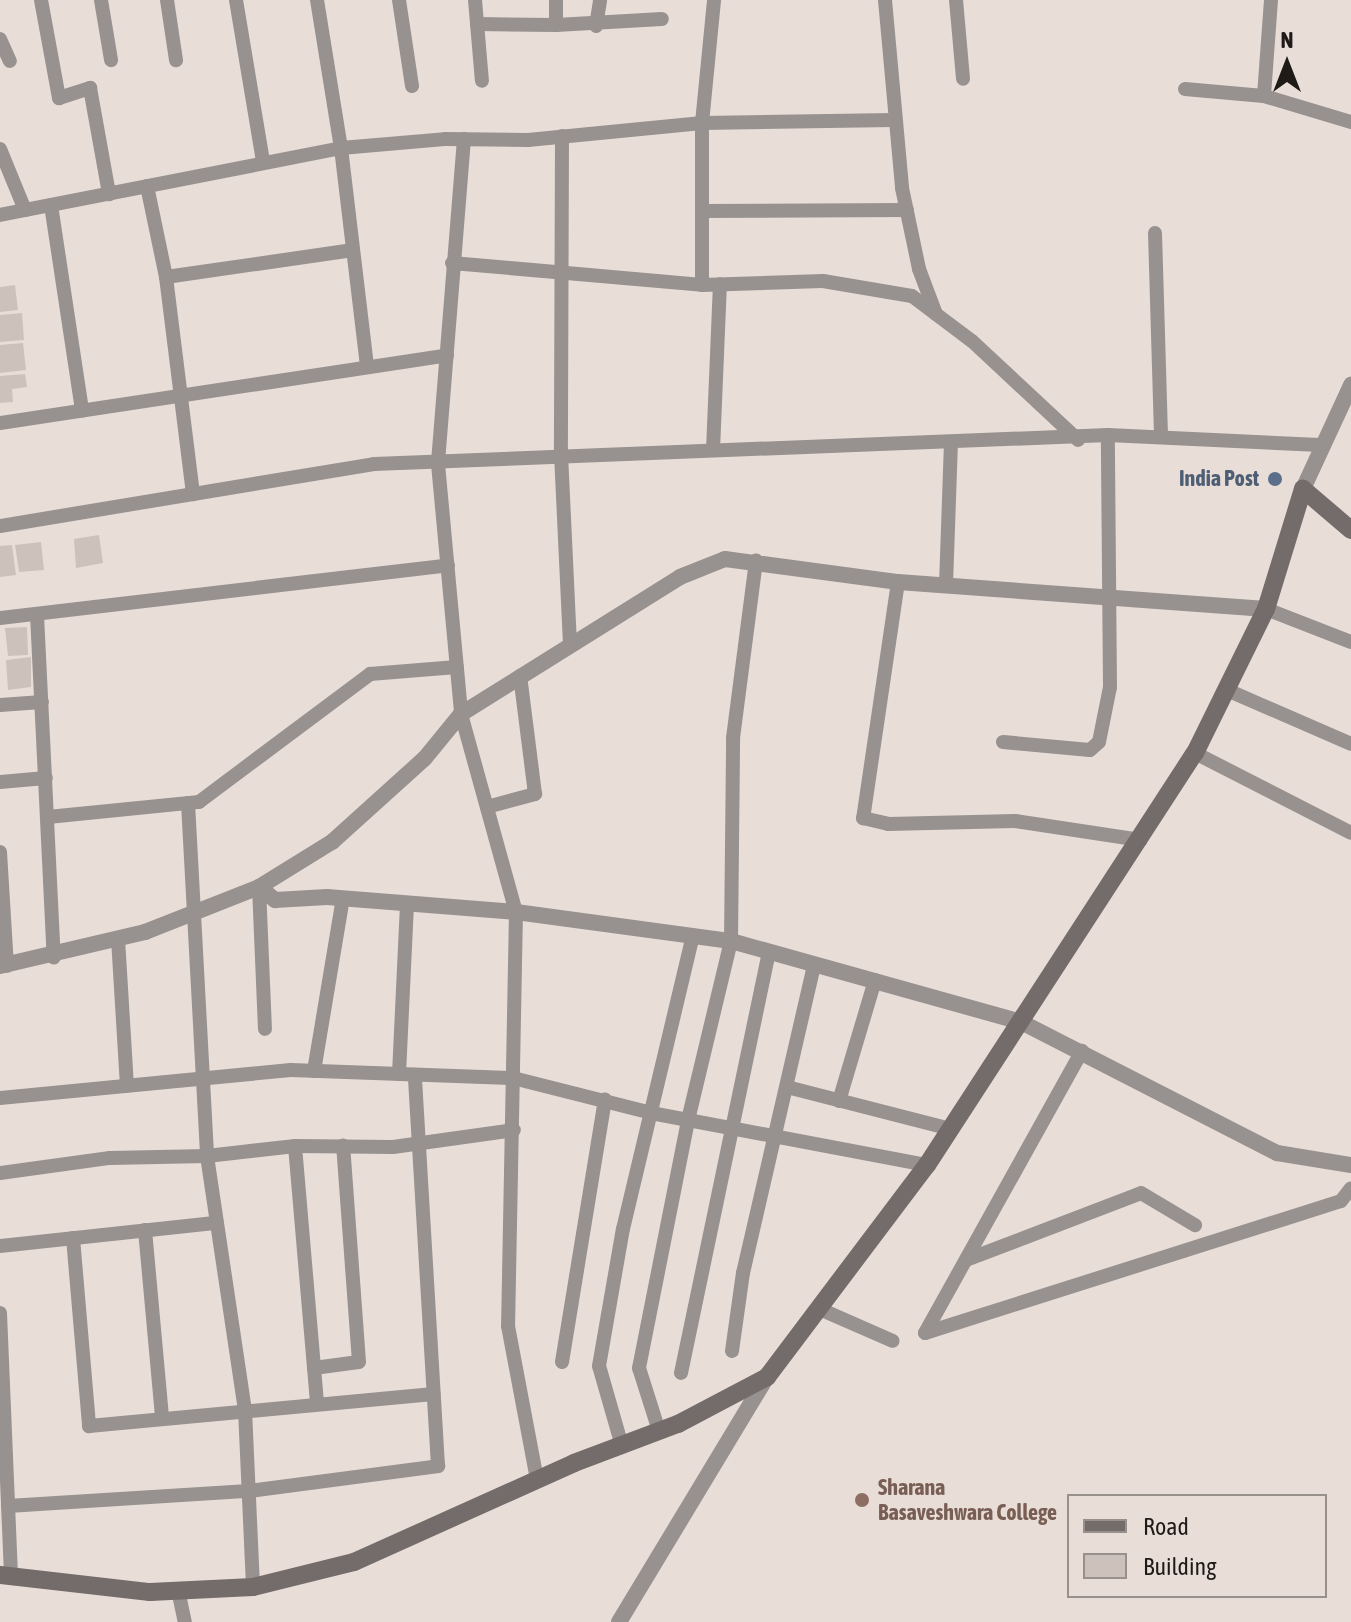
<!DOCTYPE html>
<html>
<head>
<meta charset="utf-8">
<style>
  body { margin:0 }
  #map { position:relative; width:1351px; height:1622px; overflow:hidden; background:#e9ded7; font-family:"Asap Condensed",sans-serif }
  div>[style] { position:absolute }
  .building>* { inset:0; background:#cdc2bb }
  .minor>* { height:14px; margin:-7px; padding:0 7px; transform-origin:7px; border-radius:7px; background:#979290 }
  .tertiary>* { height:16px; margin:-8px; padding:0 8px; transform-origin:8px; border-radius:8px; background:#979290 }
  .secondary>* { height:18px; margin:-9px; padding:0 9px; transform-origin:9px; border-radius:9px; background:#746c6a }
  .dots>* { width:22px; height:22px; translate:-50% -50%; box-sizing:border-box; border:4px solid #e9ded7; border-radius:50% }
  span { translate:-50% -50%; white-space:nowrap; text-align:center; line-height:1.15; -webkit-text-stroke:6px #e9ded7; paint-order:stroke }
  .service-label { font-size:22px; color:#4e5e75; font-weight:700 }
  .right { translate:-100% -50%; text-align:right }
  .education-label { font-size:22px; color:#785e54; font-weight:700 }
  .left { translate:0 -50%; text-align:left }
  .legend { position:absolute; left:1067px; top:1494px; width:260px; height:104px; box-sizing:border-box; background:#e9ded7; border:2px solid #98908b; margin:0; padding:10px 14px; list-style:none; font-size:24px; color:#1e1a18 }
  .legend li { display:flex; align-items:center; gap:16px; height:40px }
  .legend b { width:40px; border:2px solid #98908b }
  .north { position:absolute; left:1247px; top:24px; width:80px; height:80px; -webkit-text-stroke:6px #e9ded7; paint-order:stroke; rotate:0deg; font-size:22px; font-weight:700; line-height:32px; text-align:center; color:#1e1a18 }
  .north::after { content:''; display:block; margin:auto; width:28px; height:36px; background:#1e1a18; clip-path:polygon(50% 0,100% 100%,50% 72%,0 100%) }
</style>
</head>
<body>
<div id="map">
  <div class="building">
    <i style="clip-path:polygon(15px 285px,18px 310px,0 312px,0 287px)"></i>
    <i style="clip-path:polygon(22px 313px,24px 340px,0 342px,0 315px)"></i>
    <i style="clip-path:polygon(23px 343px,26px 370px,0 373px,0 345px)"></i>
    <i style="clip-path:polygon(25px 374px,27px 387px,12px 389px,13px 402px,0 403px,0 376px)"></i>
    <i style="clip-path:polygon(99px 535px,103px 563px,76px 568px,74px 539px)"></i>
    <i style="clip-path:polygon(41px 542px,44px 570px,19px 572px,15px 545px)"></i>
    <i style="clip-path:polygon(12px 545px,16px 575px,0 577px,0 546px)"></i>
    <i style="clip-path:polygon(27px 627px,28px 655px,8px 656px,5px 628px)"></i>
    <i style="clip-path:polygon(31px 657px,31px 687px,8px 690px,6px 660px)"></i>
  </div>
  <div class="minor">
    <i style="left:41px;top:0;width:100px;rotate:79.6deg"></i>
    <i style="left:59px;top:98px;width:33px;rotate:-18deg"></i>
    <i style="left:90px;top:88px;width:108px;rotate:79.8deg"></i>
    <i style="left:101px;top:0;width:61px;rotate:80.5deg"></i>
    <i style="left:167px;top:0;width:61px;rotate:81.5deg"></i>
    <i style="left:236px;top:0;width:164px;rotate:80.5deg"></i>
    <i style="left:317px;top:0;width:150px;rotate:80.8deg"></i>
    <i style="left:341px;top:148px;width:220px;rotate:83.2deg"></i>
    <i style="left:399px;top:0;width:87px;rotate:81.4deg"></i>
    <i style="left:475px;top:0;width:81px;rotate:85.1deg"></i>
    <i style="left:556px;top:0;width:25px;rotate:90deg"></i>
    <i style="left:556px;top:25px;width:106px;rotate:-3.2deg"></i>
    <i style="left:885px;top:0;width:189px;rotate:84.8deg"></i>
    <i style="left:902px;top:188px;width:83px;rotate:78.1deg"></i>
    <i style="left:919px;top:269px;width:48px;rotate:69.3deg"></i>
    <i style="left:956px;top:0;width:79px;rotate:84.9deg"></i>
    <i style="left:1271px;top:0;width:96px;rotate:94.2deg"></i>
    <i style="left:1264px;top:96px;width:91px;rotate:16.6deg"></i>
    <i style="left:477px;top:24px;width:79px;rotate:0.7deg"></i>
    <i style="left:596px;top:26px;width:26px;rotate:-81deg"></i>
    <i style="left:0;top:39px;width:24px;rotate:66deg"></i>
    <i style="left:1185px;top:89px;width:79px;rotate:5.1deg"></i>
    <i style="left:562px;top:136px;width:318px;rotate:90.2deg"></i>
    <i style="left:561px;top:454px;width:191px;rotate:87.3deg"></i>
    <i style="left:464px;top:139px;width:326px;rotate:94.6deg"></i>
    <i style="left:438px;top:464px;width:251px;rotate:84.7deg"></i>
    <i style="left:461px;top:714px;width:205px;rotate:74.5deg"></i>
    <i style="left:516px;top:912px;width:414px;rotate:91.1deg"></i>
    <i style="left:508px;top:1326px;width:157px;rotate:79.3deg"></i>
    <i style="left:0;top:149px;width:66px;rotate:67.7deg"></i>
    <i style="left:147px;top:186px;width:93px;rotate:78.2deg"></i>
    <i style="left:166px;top:277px;width:219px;rotate:82.9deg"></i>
    <i style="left:51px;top:205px;width:208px;rotate:81.4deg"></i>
    <i style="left:702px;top:211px;width:205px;rotate:-0.3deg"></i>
    <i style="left:0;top:215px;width:348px;rotate:-11.1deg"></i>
    <i style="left:341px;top:148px;width:104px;rotate:-4.9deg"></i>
    <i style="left:445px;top:139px;width:83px;rotate:0.7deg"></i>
    <i style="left:528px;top:140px;width:175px;rotate:-5.6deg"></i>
    <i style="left:702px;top:123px;width:192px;rotate:-0.9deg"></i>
    <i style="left:1155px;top:233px;width:203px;rotate:88.3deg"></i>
    <i style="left:452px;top:263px;width:251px;rotate:5deg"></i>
    <i style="left:702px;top:285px;width:121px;rotate:-1.9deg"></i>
    <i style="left:823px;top:281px;width:90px;rotate:9.6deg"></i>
    <i style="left:912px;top:296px;width:75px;rotate:36.9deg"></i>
    <i style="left:972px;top:341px;width:145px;rotate:43deg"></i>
    <i style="left:166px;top:277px;width:189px;rotate:-8.2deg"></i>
    <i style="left:702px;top:285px;width:162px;rotate:-90deg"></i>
    <i style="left:702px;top:123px;width:124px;rotate:-84.4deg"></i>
    <i style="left:0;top:423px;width:452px;rotate:-8.6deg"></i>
    <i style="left:713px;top:450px;width:166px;rotate:-87.6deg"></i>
    <i style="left:0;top:526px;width:379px;rotate:-9.4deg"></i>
    <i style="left:374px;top:464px;width:735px;rotate:-2.26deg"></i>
    <i style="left:1108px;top:435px;width:212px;rotate:2.7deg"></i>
    <i style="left:898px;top:582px;width:239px;rotate:98.4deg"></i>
    <i style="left:863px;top:818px;width:26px;rotate:13deg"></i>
    <i style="left:888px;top:824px;width:127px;rotate:-1.4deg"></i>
    <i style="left:1015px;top:821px;width:127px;rotate:8.6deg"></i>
    <i style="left:946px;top:585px;width:142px;rotate:-88deg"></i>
    <i style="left:1266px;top:609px;width:91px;rotate:21.2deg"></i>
    <i style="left:37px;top:615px;width:343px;rotate:87.2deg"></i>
    <i style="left:0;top:618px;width:451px;rotate:-6.7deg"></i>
    <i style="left:1227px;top:690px;width:135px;rotate:23.5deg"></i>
    <i style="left:0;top:705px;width:42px;rotate:-4.1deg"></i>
    <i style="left:1003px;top:742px;width:87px;rotate:5.3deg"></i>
    <i style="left:1090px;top:750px;width:12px;rotate:-42deg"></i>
    <i style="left:1099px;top:742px;width:56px;rotate:-78.7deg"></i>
    <i style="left:1110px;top:687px;width:252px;rotate:-90.5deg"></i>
    <i style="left:1195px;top:753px;width:175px;rotate:27.1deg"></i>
    <i style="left:0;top:782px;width:46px;rotate:-5deg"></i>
    <i style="left:188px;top:803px;width:354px;rotate:86.9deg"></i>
    <i style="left:207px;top:1156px;width:257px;rotate:81.5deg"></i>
    <i style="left:245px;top:1410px;width:177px;rotate:87.4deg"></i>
    <i style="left:487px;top:807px;width:50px;rotate:-15.2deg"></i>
    <i style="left:535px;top:794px;width:119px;rotate:-97.2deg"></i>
    <i style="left:48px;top:817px;width:152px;rotate:-5.7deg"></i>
    <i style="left:199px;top:802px;width:214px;rotate:-36.8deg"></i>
    <i style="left:370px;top:674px;width:87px;rotate:-4.6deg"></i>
    <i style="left:0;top:852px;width:114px;rotate:86.5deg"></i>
    <i style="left:259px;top:887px;width:142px;rotate:87.6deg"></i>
    <i style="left:118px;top:939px;width:147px;rotate:86.5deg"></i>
    <i style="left:314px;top:1071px;width:175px;rotate:-80.5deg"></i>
    <i style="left:399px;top:1074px;width:171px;rotate:-87.3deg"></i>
    <i style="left:787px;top:1087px;width:168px;rotate:14.4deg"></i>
    <i style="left:0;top:1098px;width:292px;rotate:-5.5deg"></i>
    <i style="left:291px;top:1070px;width:222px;rotate:2.1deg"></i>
    <i style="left:513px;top:1078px;width:142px;rotate:14.2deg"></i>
    <i style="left:651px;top:1113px;width:281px;rotate:10.7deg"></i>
    <i style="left:839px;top:1101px;width:126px;rotate:-73.4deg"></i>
    <i style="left:295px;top:1146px;width:259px;rotate:85.1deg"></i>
    <i style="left:0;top:1173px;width:111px;rotate:-7.8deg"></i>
    <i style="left:110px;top:1158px;width:97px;rotate:-1.2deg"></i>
    <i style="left:207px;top:1156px;width:89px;rotate:-6.5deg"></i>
    <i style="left:295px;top:1146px;width:98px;rotate:0.6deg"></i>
    <i style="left:393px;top:1147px;width:122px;rotate:-8deg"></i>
    <i style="left:145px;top:1230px;width:188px;rotate:84.8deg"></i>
    <i style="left:73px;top:1238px;width:189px;rotate:85.1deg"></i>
    <i style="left:89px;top:1426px;width:346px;rotate:-5.3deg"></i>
    <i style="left:0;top:1246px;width:218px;rotate:-6.1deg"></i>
    <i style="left:966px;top:1260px;width:187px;rotate:-20.9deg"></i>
    <i style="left:1141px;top:1193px;width:63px;rotate:30.7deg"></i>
    <i style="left:822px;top:1310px;width:77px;rotate:23.6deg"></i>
    <i style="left:0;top:1313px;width:265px;rotate:87.6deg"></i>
    <i style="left:925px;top:1333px;width:436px;rotate:-17.6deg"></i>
    <i style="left:1341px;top:1201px;width:16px;rotate:-52deg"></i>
    <i style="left:925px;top:1333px;width:323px;rotate:-60.9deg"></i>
    <i style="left:732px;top:1351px;width:79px;rotate:-82deg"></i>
    <i style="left:743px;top:1273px;width:315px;rotate:-77deg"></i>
    <i style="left:562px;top:1362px;width:266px;rotate:-80.7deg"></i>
    <i style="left:314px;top:1368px;width:45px;rotate:-7.6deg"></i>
    <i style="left:359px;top:1362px;width:217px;rotate:-94.2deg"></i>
    <i style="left:681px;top:1373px;width:430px;rotate:-78.2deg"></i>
    <i style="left:659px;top:1431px;width:66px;rotate:-107.6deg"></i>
    <i style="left:639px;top:1368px;width:253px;rotate:-78.8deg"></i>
    <i style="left:688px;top:1120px;width:184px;rotate:-76.5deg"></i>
    <i style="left:731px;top:941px;width:203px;rotate:-89.4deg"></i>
    <i style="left:733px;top:738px;width:179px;rotate:-82.6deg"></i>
    <i style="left:622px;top:1446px;width:83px;rotate:-106deg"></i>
    <i style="left:599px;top:1366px;width:139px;rotate:-80.1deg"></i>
    <i style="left:623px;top:1229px;width:302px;rotate:-76.6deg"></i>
    <i style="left:8px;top:1506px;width:241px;rotate:-3.6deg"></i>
    <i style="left:249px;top:1491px;width:191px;rotate:-7.5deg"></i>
    <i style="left:438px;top:1466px;width:392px;rotate:-93.4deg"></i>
    <i style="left:178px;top:1590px;width:33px;rotate:78deg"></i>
  </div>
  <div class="tertiary">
    <i style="left:1303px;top:489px;width:115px;rotate:-65.2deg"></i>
    <i style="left:259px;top:887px;width:21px;rotate:39deg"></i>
    <i style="left:275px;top:900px;width:52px;rotate:-3.3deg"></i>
    <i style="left:327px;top:897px;width:190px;rotate:4.5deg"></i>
    <i style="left:516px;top:912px;width:217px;rotate:7.7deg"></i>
    <i style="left:731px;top:941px;width:301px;rotate:15.6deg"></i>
    <i style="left:1021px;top:1022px;width:288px;rotate:27.1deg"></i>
    <i style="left:1277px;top:1153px;width:75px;rotate:9.2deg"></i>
    <i style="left:0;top:966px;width:149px;rotate:-13.2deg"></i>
    <i style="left:145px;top:932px;width:123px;rotate:-21.5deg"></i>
    <i style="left:259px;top:887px;width:86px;rotate:-31.7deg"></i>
    <i style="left:332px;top:842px;width:125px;rotate:-42.1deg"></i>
    <i style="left:425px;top:758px;width:57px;rotate:-50.7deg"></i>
    <i style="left:461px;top:714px;width:258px;rotate:-32deg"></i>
    <i style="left:680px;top:577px;width:48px;rotate:-21.8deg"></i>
    <i style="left:725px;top:559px;width:175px;rotate:7.6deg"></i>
    <i style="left:898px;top:582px;width:369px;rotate:4.2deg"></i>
    <i style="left:619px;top:1622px;width:286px;rotate:-58.9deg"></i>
  </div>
  <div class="secondary">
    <i style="left:0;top:1575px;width:151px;rotate:6.5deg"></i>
    <i style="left:150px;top:1592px;width:103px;rotate:-2.8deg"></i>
    <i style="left:253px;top:1587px;width:104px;rotate:-13.9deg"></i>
    <i style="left:354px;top:1562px;width:241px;rotate:-24.2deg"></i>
    <i style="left:574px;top:1463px;width:111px;rotate:-20.6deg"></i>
    <i style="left:678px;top:1424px;width:101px;rotate:-27.8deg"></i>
    <i style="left:767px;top:1377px;width:266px;rotate:-53deg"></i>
    <i style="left:927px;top:1165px;width:491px;rotate:-57deg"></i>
    <i style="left:1195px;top:753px;width:161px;rotate:-63.8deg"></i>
    <i style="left:1266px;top:609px;width:126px;rotate:-72.9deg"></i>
    <i style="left:1303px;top:489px;width:63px;rotate:40.5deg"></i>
  </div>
  <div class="dots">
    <i style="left:1275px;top:479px;background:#5c6f8a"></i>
    <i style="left:862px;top:1500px;background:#8d6e63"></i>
  </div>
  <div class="service-label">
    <span class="right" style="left:1259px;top:479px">India Post</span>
  </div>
  <div class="education-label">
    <span class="left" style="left:878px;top:1500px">Sharana<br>Basaveshwara College</span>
  </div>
  <ul class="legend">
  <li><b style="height:10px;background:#746c6a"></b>Road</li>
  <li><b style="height:22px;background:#cdc2bb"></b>Building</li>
  </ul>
  <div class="north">N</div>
</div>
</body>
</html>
